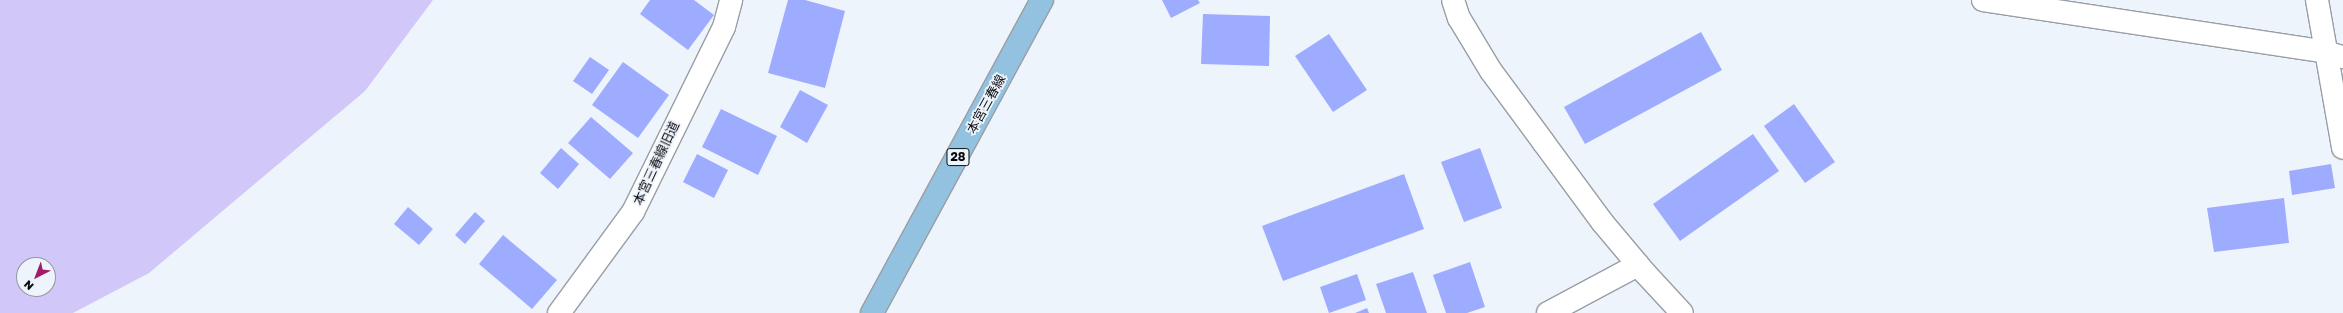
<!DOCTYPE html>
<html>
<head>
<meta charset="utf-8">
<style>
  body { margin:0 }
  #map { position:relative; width:2343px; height:313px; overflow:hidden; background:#eef4fc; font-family:"Golos Text","Noto Sans JP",sans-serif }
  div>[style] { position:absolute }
  .green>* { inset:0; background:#d1c7f8 }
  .building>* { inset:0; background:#9dacfe }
  .roads { filter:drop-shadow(1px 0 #999ea5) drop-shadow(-1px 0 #999ea5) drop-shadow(0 1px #999ea5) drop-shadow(0 -1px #999ea5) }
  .minor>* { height:22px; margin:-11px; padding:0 11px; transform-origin:11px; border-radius:11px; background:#fff }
  .tertiary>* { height:22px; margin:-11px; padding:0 11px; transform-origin:11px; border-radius:11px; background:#fff }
  .primary>* { height:22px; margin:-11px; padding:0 11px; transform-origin:11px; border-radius:11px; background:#92c2df }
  span { translate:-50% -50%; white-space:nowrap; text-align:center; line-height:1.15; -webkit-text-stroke:3.5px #eef4fc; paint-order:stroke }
  .shield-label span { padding:1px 3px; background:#eef4fc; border:1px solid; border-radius:3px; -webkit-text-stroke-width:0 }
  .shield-label { font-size:12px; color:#0b0c0f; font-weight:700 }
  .street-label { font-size:13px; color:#0b0c0f }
  .north { position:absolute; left:16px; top:257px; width:40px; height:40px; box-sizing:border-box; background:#eef4fc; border:1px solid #93979d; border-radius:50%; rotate:222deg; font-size:11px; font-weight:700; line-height:16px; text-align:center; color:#0b0c0f }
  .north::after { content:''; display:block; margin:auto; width:14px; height:18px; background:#a11b69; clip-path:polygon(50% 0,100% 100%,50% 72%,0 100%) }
</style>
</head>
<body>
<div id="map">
  <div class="green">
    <i style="clip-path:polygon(evenodd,0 0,433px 0,365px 91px,149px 273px,73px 313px,0 313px,0 0,24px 265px,48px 265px,48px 289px,24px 289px,24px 265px)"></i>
  </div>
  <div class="building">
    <i style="clip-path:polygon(650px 0,694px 0,714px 15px,688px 50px,640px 14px)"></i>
    <i style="clip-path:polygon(788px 0,805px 0,845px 11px,825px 88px,768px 73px)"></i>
    <i style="clip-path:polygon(1162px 0,1198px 0,1200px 3px,1171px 18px)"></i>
    <i style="clip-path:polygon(1203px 14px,1270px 16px,1269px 66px,1201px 64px)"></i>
    <i style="clip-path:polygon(1701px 32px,1722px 70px,1585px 144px,1564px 107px)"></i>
    <i style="clip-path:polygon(1329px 34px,1367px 90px,1333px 112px,1295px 56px)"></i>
    <i style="clip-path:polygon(590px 57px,609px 70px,592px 94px,573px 81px)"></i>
    <i style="clip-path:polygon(623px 62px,669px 95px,638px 138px,592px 105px)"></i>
    <i style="clip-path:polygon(800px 90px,828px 105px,807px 143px,780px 127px)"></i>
    <i style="clip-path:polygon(1794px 104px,1835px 162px,1805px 183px,1764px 126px)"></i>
    <i style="clip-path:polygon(721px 109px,777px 136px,758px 175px,702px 147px)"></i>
    <i style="clip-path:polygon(591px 117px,633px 153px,610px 179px,568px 143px)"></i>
    <i style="clip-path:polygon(1753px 134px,1779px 171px,1680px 241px,1653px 204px)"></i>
    <i style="clip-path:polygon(561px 148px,579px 164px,558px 189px,540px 173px)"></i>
    <i style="clip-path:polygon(1480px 148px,1502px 208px,1464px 222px,1441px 162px)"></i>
    <i style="clip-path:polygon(697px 154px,728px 170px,714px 198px,683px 182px)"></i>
    <i style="clip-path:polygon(2331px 164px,2335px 188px,2292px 195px,2289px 171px)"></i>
    <i style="clip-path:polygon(1404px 174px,1424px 229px,1283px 281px,1262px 226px)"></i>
    <i style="clip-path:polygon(2284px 198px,2289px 243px,2214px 252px,2207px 208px)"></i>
    <i style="clip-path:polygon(408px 207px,433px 229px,419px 245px,394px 224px)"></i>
    <i style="clip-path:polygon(475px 212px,485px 221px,465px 244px,455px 235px)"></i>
    <i style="clip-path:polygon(503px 235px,557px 280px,532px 309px,479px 264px)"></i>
    <i style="clip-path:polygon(1470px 262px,1485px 307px,1467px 313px,1446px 313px,1433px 275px)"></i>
    <i style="clip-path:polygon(1413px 272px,1427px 313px,1386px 313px,1376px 284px)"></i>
    <i style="clip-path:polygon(1357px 274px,1366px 300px,1329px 313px,1320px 287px)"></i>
    <i style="clip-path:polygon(1367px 308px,1369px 313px,1355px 313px)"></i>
  </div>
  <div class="roads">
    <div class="minor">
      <i style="left:2317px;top:0;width:150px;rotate:80deg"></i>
      <i style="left:559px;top:313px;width:125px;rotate:-53.8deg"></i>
      <i style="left:633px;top:212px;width:206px;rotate:-63.8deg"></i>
      <i style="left:724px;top:27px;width:28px;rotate:-75deg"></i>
      <i style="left:1548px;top:313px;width:102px;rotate:-28.1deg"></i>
    </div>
    <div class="tertiary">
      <i style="left:1453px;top:0;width:19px;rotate:72deg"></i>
      <i style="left:1459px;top:18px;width:62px;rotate:58.9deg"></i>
      <i style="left:1491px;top:71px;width:89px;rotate:53.6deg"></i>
      <i style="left:1544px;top:143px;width:99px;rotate:53.6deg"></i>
      <i style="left:1603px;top:223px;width:65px;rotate:50deg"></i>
      <i style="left:1645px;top:273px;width:54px;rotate:47.2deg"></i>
      <i style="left:1983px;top:0;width:346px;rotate:8.6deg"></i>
      <i style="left:2325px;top:52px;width:19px;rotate:16deg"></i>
    </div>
    <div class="primary">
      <i style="left:872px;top:313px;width:356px;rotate:-61.5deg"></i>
    </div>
  </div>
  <div class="shield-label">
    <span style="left:958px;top:157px">28</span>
  </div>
  <div class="street-label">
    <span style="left:986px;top:104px;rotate:-61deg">本宮三春線</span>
    <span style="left:656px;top:163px;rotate:-65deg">本宮三春線旧道</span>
  </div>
  <div class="north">N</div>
</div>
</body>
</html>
